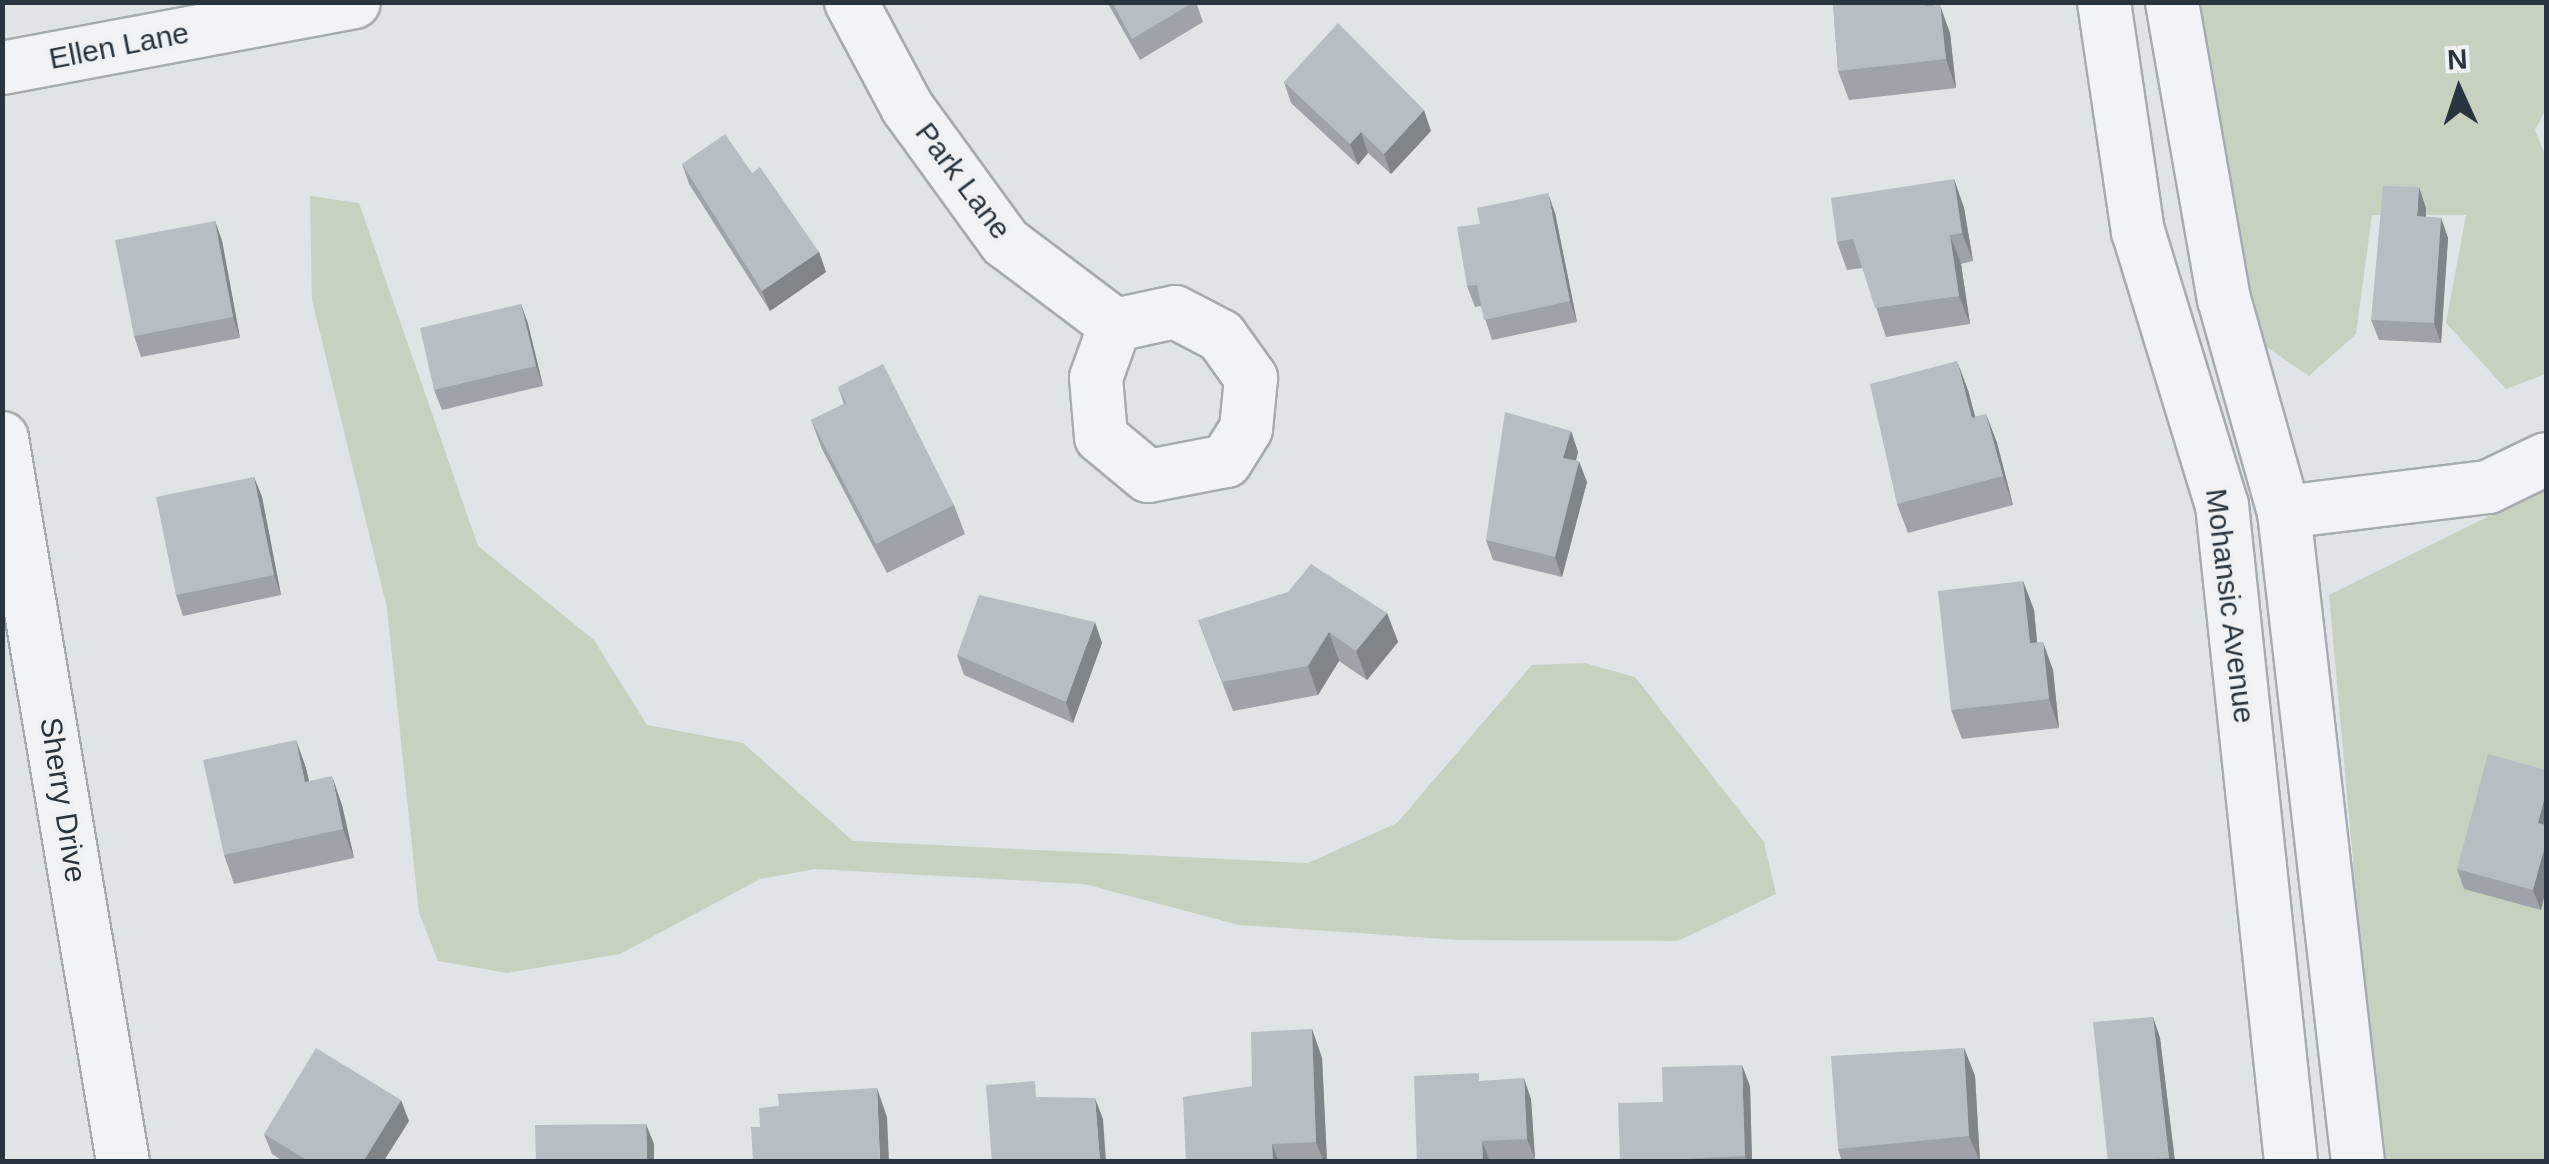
<!DOCTYPE html>
<html>
<head>
<meta charset="utf-8">
<style>
  body { margin:0 }
  #map { position:relative; width:2549px; height:1164px; overflow:hidden; background:#dfe4e7; font-family:Arial,sans-serif }
  div>[style] { position:absolute }
  .green>* { inset:0; background:#c7d1c0 }
  .roads { filter:drop-shadow(2px 0 #a4acb1) drop-shadow(-2px 0 #a4acb1) drop-shadow(0 2px #a4acb1) drop-shadow(0 -2px #a4acb1) }
  .minor>* { height:52px; margin:-26px; padding:0 26px; transform-origin:26px; border-radius:26px; background:#f1f4f6 }
  .wall>* { inset:0; background:#9da3a9 }
  .shaded-wall>* { inset:0; background:#7f8589 }
  .building>* { inset:0; background:#b6bec4 }
  span { translate:-50% -50%; white-space:nowrap; text-align:center; line-height:1.15; -webkit-text-stroke:8px #eef2f5; paint-order:stroke }
  .street-label { font-size:30px; color:#28343e }
  .frame { position:absolute; inset:0; border:5px solid #28343e; pointer-events:none }
  .north { position:absolute; left:2409px; top:40px; width:100px; height:100px; -webkit-text-stroke:8px #eef2f5; paint-order:stroke; rotate:357deg; font-size:28px; font-weight:700; line-height:40px; text-align:center; color:#28343e }
  .north::after { content:''; display:block; margin:auto; width:35px; height:45px; background:#28343e; clip-path:polygon(50% 0,100% 100%,50% 72%,0 100%) }
</style>
</head>
<body>
<div id="map">
  <div class="green">
    <i style="clip-path:polygon(2201px 3px,2546px 3px,2546px 109px,2535px 130px,2546px 157px,2546px 374px,2506px 389px,2446px 323px,2466px 215px,2372px 215px,2356px 334px,2309px 376px,2246px 333px)"></i>
    <i style="clip-path:polygon(310px 196px,359px 203px,478px 546px,594px 640px,647px 725px,743px 743px,853px 841px,1308px 863px,1397px 823px,1532px 665px,1585px 663px,1635px 677px,1764px 842px,1776px 894px,1678px 941px,1459px 940px,1239px 925px,1084px 884px,815px 869px,760px 879px,620px 954px,507px 973px,438px 961px,419px 913px,387px 608px,312px 300px)"></i>
    <i style="clip-path:polygon(2546px 488px,2546px 1161px,2380px 1161px,2329px 595px)"></i>
  </div>
  <div class="roads">
    <div class="minor">
      <i style="left:851px;top:2px;width:119px;rotate:61.9deg"></i>
      <i style="left:907px;top:107px;width:167px;rotate:54deg"></i>
      <i style="left:1005px;top:242px;width:138px;rotate:37deg"></i>
      <i style="left:2104px;top:2px;width:232px;rotate:81.6deg"></i>
      <i style="left:2138px;top:231px;width:287px;rotate:73deg"></i>
      <i style="left:2222px;top:505px;width:661px;rotate:84deg"></i>
      <i style="left:2172px;top:2px;width:302px;rotate:80.1deg"></i>
      <i style="left:2224px;top:299px;width:221px;rotate:74.3deg"></i>
      <i style="left:2284px;top:512px;width:654px;rotate:83.51deg"></i>
      <i style="left:2px;top:68px;width:358px;rotate:-10.6deg"></i>
      <i style="left:1175px;top:312px;width:52px;rotate:27.6deg"></i>
      <i style="left:1221px;top:336px;width:52px;rotate:54.5deg"></i>
      <i style="left:1251px;top:378px;width:51px;rotate:95.6deg"></i>
      <i style="left:1246px;top:429px;width:38px;rotate:122deg"></i>
      <i style="left:1226px;top:461px;width:79px;rotate:169.1deg"></i>
      <i style="left:1148px;top:476px;width:61px;rotate:-140.3deg"></i>
      <i style="left:1101px;top:437px;width:59px;rotate:-94.8deg"></i>
      <i style="left:1096px;top:378px;width:56px;rotate:-70.3deg"></i>
      <i style="left:1115px;top:325px;width:61px;rotate:-12.2deg"></i>
      <i style="left:2px;top:438px;width:734px;rotate:80.51deg"></i>
      <i style="left:2284px;top:512px;width:206px;rotate:-7deg"></i>
      <i style="left:2488px;top:487px;width:64px;rotate:-25.8deg"></i>
    </div>
  </div>
  <div class="wall">
    <i style="clip-path:polygon(1107px 2px,1196px 2px,1203px 22px,1140px 60px)"></i>
    <i style="clip-path:polygon(1833px 2px,1932px 2px,1950px 33px,1956px 88px,1849px 100px,1838px 71px)"></i>
    <i style="clip-path:polygon(1284px 82px,1431px 131px,1391px 174px,1368px 153px,1358px 165px,1291px 103px)"></i>
    <i style="clip-path:polygon(682px 164px,752px 173px,819px 252px,826px 272px,770px 311px,689px 184px)"></i>
    <i style="clip-path:polygon(1954px 179px,1964px 208px,1973px 261px,1961px 264px,1970px 324px,1886px 337px,1863px 268px,1847px 270px,1837px 242px)"></i>
    <i style="clip-path:polygon(2426px 208px,2426px 217px,2441px 218px,2448px 238px,2441px 343px,2379px 340px,2371px 320px)"></i>
    <i style="clip-path:polygon(1555px 213px,1577px 322px,1492px 340px,1481px 306px,1475px 307px,1467px 286px,1480px 224px)"></i>
    <i style="clip-path:polygon(215px 221px,222px 241px,240px 338px,141px 357px,134px 336px)"></i>
    <i style="clip-path:polygon(521px 304px,528px 324px,543px 386px,442px 410px,434px 390px)"></i>
    <i style="clip-path:polygon(838px 387px,954px 505px,965px 534px,887px 573px,822px 449px,811px 420px,844px 404px)"></i>
    <i style="clip-path:polygon(1968px 390px,1975px 417px,1986px 414px,1997px 443px,2013px 505px,1908px 533px,1897px 504px)"></i>
    <i style="clip-path:polygon(1571px 431px,1578px 452px,1576px 461px,1587px 482px,1562px 577px,1493px 560px,1486px 540px)"></i>
    <i style="clip-path:polygon(254px 477px,262px 497px,281px 595px,183px 616px,176px 595px)"></i>
    <i style="clip-path:polygon(2023px 581px,2034px 610px,2037px 642px,2053px 670px,2059px 728px,1962px 739px,1951px 710px)"></i>
    <i style="clip-path:polygon(1387px 613px,1398px 642px,1367px 680px,1339px 661px,1318px 695px,1233px 711px,1198px 620px)"></i>
    <i style="clip-path:polygon(1102px 643px,1073px 723px,964px 675px,957px 655px)"></i>
    <i style="clip-path:polygon(296px 740px,306px 768px,309px 781px,342px 805px,354px 858px,234px 884px,224px 855px)"></i>
    <i style="clip-path:polygon(2546px 770px,2541px 910px,2464px 889px,2457px 869px)"></i>
    <i style="clip-path:polygon(2153px 1017px,2160px 1038px,2175px 1162px,2108px 1162px)"></i>
    <i style="clip-path:polygon(1312px 1029px,1322px 1058px,1327px 1162px,1186px 1162px,1252px 1086px)"></i>
    <i style="clip-path:polygon(1964px 1048px,1975px 1076px,1980px 1162px,1842px 1162px,1838px 1149px)"></i>
    <i style="clip-path:polygon(1482px 1081px,1531px 1099px,1535px 1159px,1490px 1162px,1417px 1162px)"></i>
    <i style="clip-path:polygon(1750px 1086px,1752px 1162px,1620px 1162px,1663px 1102px)"></i>
    <i style="clip-path:polygon(409px 1121px,383px 1162px,284px 1162px,272px 1154px,264px 1134px)"></i>
  </div>
  <div class="shaded-wall">
    <i style="clip-path:polygon(1940px 5px,1950px 33px,1956px 88px,1946px 59px)"></i>
    <i style="clip-path:polygon(1424px 110px,1431px 131px,1391px 174px,1384px 154px)"></i>
    <i style="clip-path:polygon(1361px 132px,1368px 153px,1358px 165px,1350px 144px)"></i>
    <i style="clip-path:polygon(1954px 179px,1964px 208px,1973px 261px,1962px 233px)"></i>
    <i style="clip-path:polygon(2419px 187px,2426px 208px,2425px 237px,2417px 216px)"></i>
    <i style="clip-path:polygon(1548px 193px,1555px 213px,1577px 322px,1570px 301px)"></i>
    <i style="clip-path:polygon(2441px 218px,2448px 238px,2441px 343px,2434px 323px)"></i>
    <i style="clip-path:polygon(215px 221px,222px 241px,240px 338px,233px 317px)"></i>
    <i style="clip-path:polygon(1950px 235px,1961px 264px,1970px 324px,1959px 296px)"></i>
    <i style="clip-path:polygon(819px 252px,826px 272px,770px 311px,762px 291px)"></i>
    <i style="clip-path:polygon(521px 304px,528px 324px,543px 386px,536px 366px)"></i>
    <i style="clip-path:polygon(1957px 361px,1968px 390px,1983px 446px,1972px 418px)"></i>
    <i style="clip-path:polygon(1986px 414px,1997px 443px,2013px 505px,2003px 476px)"></i>
    <i style="clip-path:polygon(1571px 431px,1578px 452px,1571px 479px,1563px 458px)"></i>
    <i style="clip-path:polygon(1579px 461px,1587px 482px,1562px 577px,1555px 557px)"></i>
    <i style="clip-path:polygon(254px 477px,262px 497px,281px 595px,274px 575px)"></i>
    <i style="clip-path:polygon(2023px 581px,2034px 610px,2040px 672px,2030px 643px)"></i>
    <i style="clip-path:polygon(1387px 613px,1398px 642px,1367px 680px,1356px 651px)"></i>
    <i style="clip-path:polygon(1095px 622px,1102px 643px,1073px 723px,1066px 702px)"></i>
    <i style="clip-path:polygon(1329px 632px,1339px 661px,1318px 695px,1308px 666px)"></i>
    <i style="clip-path:polygon(2043px 642px,2053px 670px,2059px 728px,2049px 699px)"></i>
    <i style="clip-path:polygon(296px 740px,306px 768px,315px 811px,305px 782px)"></i>
    <i style="clip-path:polygon(332px 776px,342px 805px,354px 858px,343px 829px)"></i>
    <i style="clip-path:polygon(2546px 793px,2546px 840px,2538px 823px)"></i>
    <i style="clip-path:polygon(2546px 842px,2546px 889px,2541px 910px,2533px 890px)"></i>
    <i style="clip-path:polygon(2153px 1017px,2160px 1038px,2175px 1162px,2171px 1162px,2169px 1158px)"></i>
    <i style="clip-path:polygon(1312px 1029px,1322px 1058px,1327px 1162px,1324px 1162px,1316px 1142px)"></i>
    <i style="clip-path:polygon(1964px 1048px,1975px 1076px,1980px 1162px,1969px 1136px)"></i>
    <i style="clip-path:polygon(1742px 1065px,1750px 1086px,1752px 1162px,1747px 1162px,1745px 1156px)"></i>
    <i style="clip-path:polygon(1524px 1078px,1531px 1099px,1535px 1159px,1527px 1139px)"></i>
    <i style="clip-path:polygon(877px 1088px,887px 1117px,889px 1162px,880px 1162px)"></i>
    <i style="clip-path:polygon(1095px 1098px,1103px 1119px,1106px 1162px,1100px 1162px)"></i>
    <i style="clip-path:polygon(401px 1100px,409px 1121px,383px 1162px,363px 1162px)"></i>
    <i style="clip-path:polygon(646px 1124px,654px 1144px,654px 1162px,647px 1162px)"></i>
    <i style="clip-path:polygon(1482px 1141px,1490px 1162px,1483px 1162px)"></i>
    <i style="clip-path:polygon(1272px 1144px,1279px 1162px,1273px 1162px)"></i>
  </div>
  <div class="building">
    <i style="clip-path:polygon(1112px 2px,1194px 2px,1132px 39px)"></i>
    <i style="clip-path:polygon(1833px 2px,1924px 2px,1925px 6px,1940px 5px,1946px 59px,1838px 71px)"></i>
    <i style="clip-path:polygon(1338px 23px,1424px 110px,1384px 154px,1361px 132px,1350px 144px,1284px 82px)"></i>
    <i style="clip-path:polygon(725px 134px,752px 173px,760px 167px,819px 252px,762px 291px,682px 164px)"></i>
    <i style="clip-path:polygon(1954px 179px,1962px 233px,1950px 235px,1959px 296px,1875px 308px,1853px 239px,1837px 242px,1831px 198px)"></i>
    <i style="clip-path:polygon(2383px 186px,2419px 187px,2417px 216px,2441px 218px,2434px 323px,2371px 320px)"></i>
    <i style="clip-path:polygon(1548px 193px,1570px 301px,1484px 320px,1477px 285px,1467px 286px,1457px 227px,1480px 224px,1477px 208px)"></i>
    <i style="clip-path:polygon(215px 221px,233px 317px,134px 336px,115px 240px)"></i>
    <i style="clip-path:polygon(521px 304px,536px 366px,434px 390px,420px 328px)"></i>
    <i style="clip-path:polygon(1957px 361px,1972px 418px,1986px 414px,2003px 476px,1897px 504px,1870px 384px)"></i>
    <i style="clip-path:polygon(883px 364px,954px 505px,876px 544px,811px 420px,846px 403px,838px 387px)"></i>
    <i style="clip-path:polygon(1505px 412px,1571px 431px,1563px 458px,1579px 461px,1555px 557px,1486px 540px)"></i>
    <i style="clip-path:polygon(254px 477px,274px 575px,176px 595px,156px 497px)"></i>
    <i style="clip-path:polygon(1311px 564px,1387px 613px,1356px 651px,1329px 632px,1308px 666px,1222px 682px,1198px 620px,1288px 592px)"></i>
    <i style="clip-path:polygon(2023px 581px,2030px 643px,2043px 642px,2049px 699px,1951px 710px,1938px 591px)"></i>
    <i style="clip-path:polygon(979px 595px,1095px 622px,1066px 702px,957px 655px)"></i>
    <i style="clip-path:polygon(296px 740px,305px 782px,332px 776px,343px 829px,224px 855px,203px 760px)"></i>
    <i style="clip-path:polygon(2488px 754px,2546px 770px,2546px 793px,2538px 823px,2546px 825px,2546px 842px,2533px 890px,2457px 869px)"></i>
    <i style="clip-path:polygon(2153px 1017px,2169px 1158px,2108px 1162px,2093px 1022px)"></i>
    <i style="clip-path:polygon(1312px 1029px,1316px 1142px,1272px 1144px,1273px 1162px,1186px 1162px,1183px 1097px,1252px 1086px,1251px 1032px)"></i>
    <i style="clip-path:polygon(316px 1048px,401px 1100px,363px 1162px,310px 1162px,264px 1134px)"></i>
    <i style="clip-path:polygon(1964px 1048px,1969px 1136px,1838px 1149px,1831px 1056px)"></i>
    <i style="clip-path:polygon(1742px 1065px,1745px 1156px,1620px 1162px,1618px 1103px,1663px 1102px,1662px 1067px)"></i>
    <i style="clip-path:polygon(1479px 1073px,1479px 1081px,1524px 1078px,1527px 1139px,1482px 1141px,1483px 1162px,1417px 1162px,1414px 1076px)"></i>
    <i style="clip-path:polygon(1035px 1081px,1036px 1097px,1095px 1098px,1100px 1162px,992px 1162px,986px 1085px)"></i>
    <i style="clip-path:polygon(877px 1088px,880px 1162px,753px 1162px,751px 1127px,760px 1127px,759px 1108px,779px 1106px,778px 1094px)"></i>
    <i style="clip-path:polygon(646px 1124px,647px 1162px,536px 1162px,535px 1125px)"></i>
  </div>
  <div class="street-label">
    <span style="left:119px;top:46px;rotate:-11deg">Ellen Lane</span>
    <span style="left:963px;top:181px;rotate:53deg">Park Lane</span>
    <span style="left:2230px;top:606px;rotate:83deg">Mohansic Avenue</span>
    <span style="left:63px;top:800px;rotate:81deg">Sherry Drive</span>
  </div>
  <div class="frame"></div>
  <div class="north">N</div>
</div>
</body>
</html>
